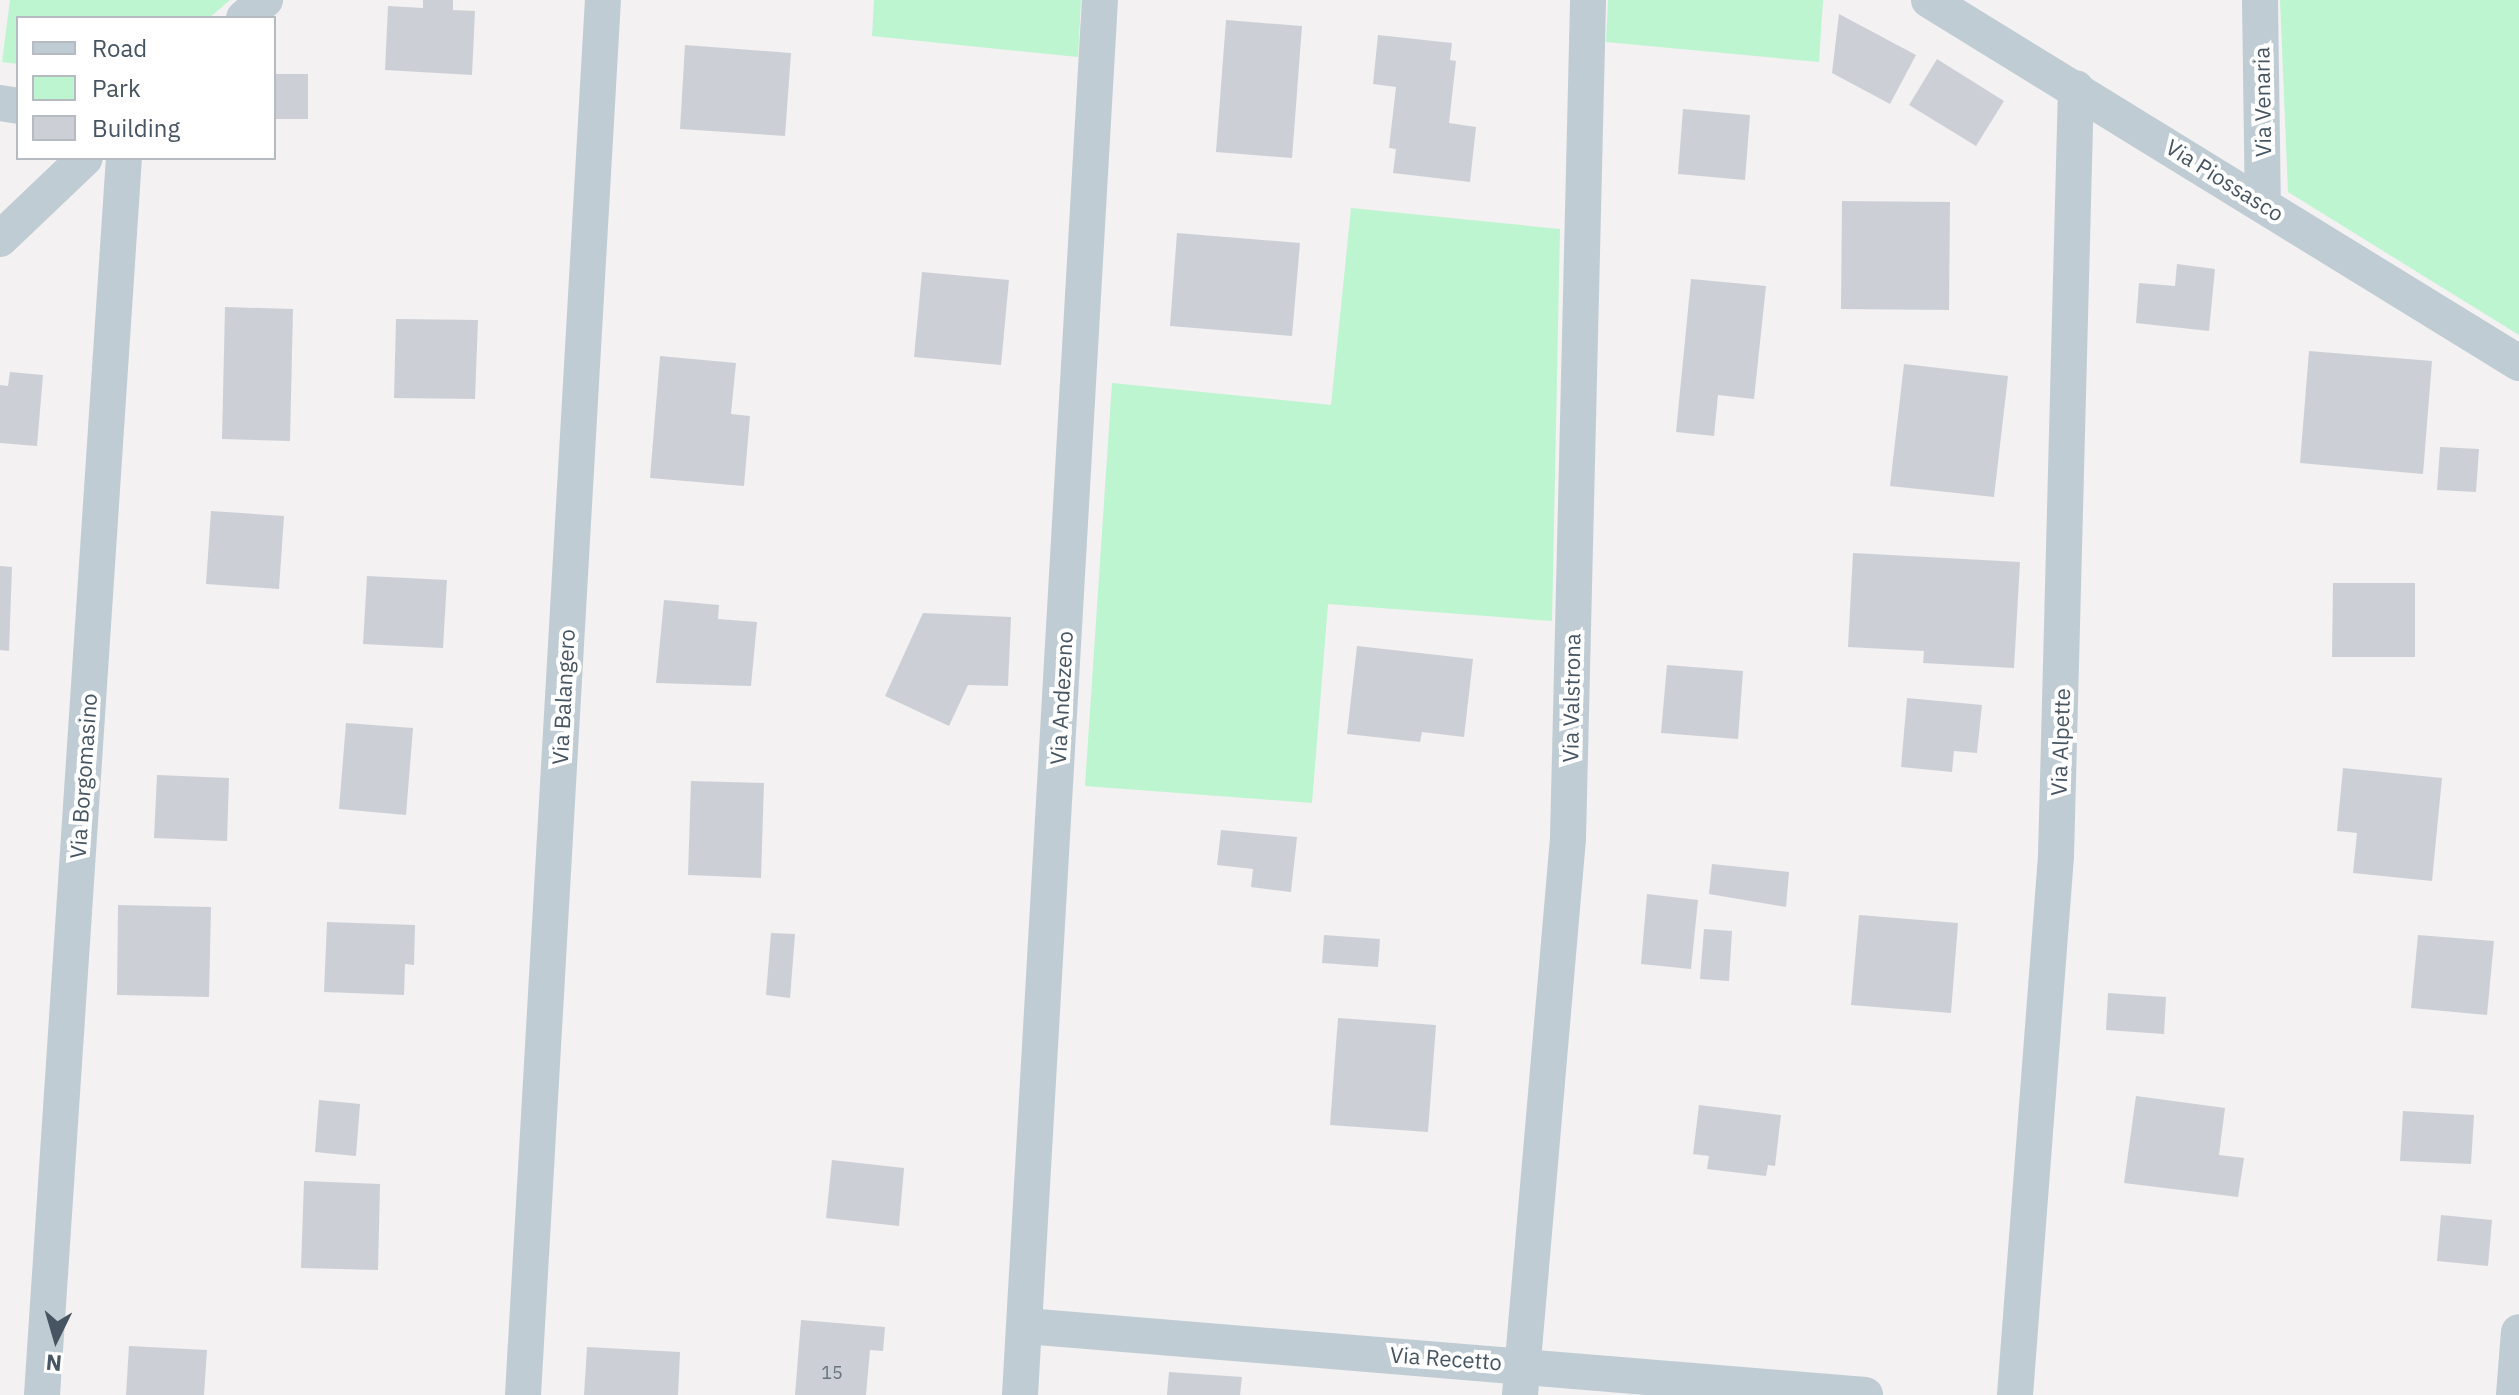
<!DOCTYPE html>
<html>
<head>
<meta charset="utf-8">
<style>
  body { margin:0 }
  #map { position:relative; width:2519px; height:1395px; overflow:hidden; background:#f3f1f1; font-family:"IBM Plex Sans",sans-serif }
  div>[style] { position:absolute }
  .green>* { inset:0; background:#bcf5d0 }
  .building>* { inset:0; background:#ccd0d6 }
  .street>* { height:36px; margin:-18px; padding:0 18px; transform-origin:18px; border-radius:18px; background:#c0ccd4 }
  span { translate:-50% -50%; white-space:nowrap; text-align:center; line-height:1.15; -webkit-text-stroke:8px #fff; paint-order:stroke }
  .number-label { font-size:18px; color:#68747e }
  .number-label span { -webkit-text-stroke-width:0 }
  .street-label { font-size:22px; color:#465561 }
  .legend { position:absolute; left:16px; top:16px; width:260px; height:144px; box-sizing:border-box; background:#fff; border:2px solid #b5bbc0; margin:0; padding:10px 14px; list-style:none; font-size:24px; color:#465561 }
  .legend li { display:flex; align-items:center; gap:16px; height:40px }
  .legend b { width:40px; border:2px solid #b5bbc0 }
  .north { position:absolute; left:16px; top:1299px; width:80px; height:80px; -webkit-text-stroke:6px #fff; paint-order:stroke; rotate:185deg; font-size:22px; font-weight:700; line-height:32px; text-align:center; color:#465561 }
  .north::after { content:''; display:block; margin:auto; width:28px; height:36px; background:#465561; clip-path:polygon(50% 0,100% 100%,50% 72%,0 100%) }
</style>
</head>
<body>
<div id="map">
  <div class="green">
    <i style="clip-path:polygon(10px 0,230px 0,209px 18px,18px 18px,18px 64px,2px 62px)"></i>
    <i style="clip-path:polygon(874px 0,1081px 0,1078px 57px,872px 36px)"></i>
    <i style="clip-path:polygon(1608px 0,1823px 0,1819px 62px,1606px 42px)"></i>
    <i style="clip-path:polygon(2280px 0,2519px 0,2519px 335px,2288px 192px)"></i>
    <i style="clip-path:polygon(1351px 208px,1560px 229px,1552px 621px,1328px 604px,1312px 803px,1085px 786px,1112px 383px,1331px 405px)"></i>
  </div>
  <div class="building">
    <i style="clip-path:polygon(423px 0,453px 0,453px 10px,475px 11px,472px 75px,385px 70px,388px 6px,423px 8px)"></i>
    <i style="clip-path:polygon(1839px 14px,1916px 55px,1890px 104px,1832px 73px)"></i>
    <i style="clip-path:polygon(1226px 20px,1302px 26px,1292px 158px,1216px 152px)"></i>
    <i style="clip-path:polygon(1378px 35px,1452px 43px,1450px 60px,1456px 61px,1449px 123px,1476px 127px,1470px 182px,1393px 173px,1396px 149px,1389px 148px,1396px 87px,1373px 84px)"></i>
    <i style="clip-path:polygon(685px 45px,791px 53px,785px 136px,680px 129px)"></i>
    <i style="clip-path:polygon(1937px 59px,2004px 101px,1976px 146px,1909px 105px)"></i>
    <i style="clip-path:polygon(274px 74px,308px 74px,308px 119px,274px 119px)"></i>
    <i style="clip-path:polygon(1683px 109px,1750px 115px,1745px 180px,1678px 174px)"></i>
    <i style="clip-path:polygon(1842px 201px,1950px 202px,1949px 310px,1841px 309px)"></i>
    <i style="clip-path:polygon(1177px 233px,1300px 243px,1292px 336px,1170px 326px)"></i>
    <i style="clip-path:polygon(2177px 264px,2215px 269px,2209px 331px,2136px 323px,2139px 283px,2175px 286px)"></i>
    <i style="clip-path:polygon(922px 272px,1009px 280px,1001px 365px,914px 357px)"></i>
    <i style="clip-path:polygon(1691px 279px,1766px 286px,1754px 399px,1718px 395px,1714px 436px,1676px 432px)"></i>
    <i style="clip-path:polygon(225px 307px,293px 309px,290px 441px,222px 439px)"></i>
    <i style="clip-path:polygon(396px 319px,478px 320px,475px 399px,394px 398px)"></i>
    <i style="clip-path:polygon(2309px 351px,2432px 361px,2423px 474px,2300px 463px)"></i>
    <i style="clip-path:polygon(660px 356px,736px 363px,731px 414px,750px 416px,744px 486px,650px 478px)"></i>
    <i style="clip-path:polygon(1904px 364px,2008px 376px,1994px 497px,1890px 486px)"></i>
    <i style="clip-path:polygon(10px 372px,43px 375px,37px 446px,0 443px,0 385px,8px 386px)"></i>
    <i style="clip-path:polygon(2440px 447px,2479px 449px,2476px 492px,2437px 490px)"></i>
    <i style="clip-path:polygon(211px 511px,284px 516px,279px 589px,206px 584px)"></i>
    <i style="clip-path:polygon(1853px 553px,2020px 562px,2014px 668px,1923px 663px,1924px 651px,1848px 647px)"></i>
    <i style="clip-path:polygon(0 566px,12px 567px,9px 651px,0 650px)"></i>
    <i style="clip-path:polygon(367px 576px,447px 580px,443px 648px,363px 644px)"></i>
    <i style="clip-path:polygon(2333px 583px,2415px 583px,2415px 657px,2332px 657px)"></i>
    <i style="clip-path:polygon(664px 600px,719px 605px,718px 619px,757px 622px,751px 686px,656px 683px)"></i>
    <i style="clip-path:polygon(923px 613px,1011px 617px,1008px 686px,968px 685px,949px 726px,885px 696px)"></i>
    <i style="clip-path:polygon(1357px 646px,1473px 659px,1464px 737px,1422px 732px,1420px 742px,1347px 734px)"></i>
    <i style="clip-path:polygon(1667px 665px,1743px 671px,1738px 739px,1661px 733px)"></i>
    <i style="clip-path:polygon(1907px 698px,1982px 705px,1977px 753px,1954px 751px,1952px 772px,1901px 767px)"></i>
    <i style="clip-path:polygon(346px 723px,413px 728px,406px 815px,339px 809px)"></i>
    <i style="clip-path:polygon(2343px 768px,2442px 778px,2432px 881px,2353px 873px,2357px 833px,2337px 831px)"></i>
    <i style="clip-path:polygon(157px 775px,229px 778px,227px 841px,154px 838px)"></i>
    <i style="clip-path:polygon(691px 781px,764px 783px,761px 878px,688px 875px)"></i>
    <i style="clip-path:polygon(1221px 830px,1297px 837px,1291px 892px,1251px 887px,1253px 869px,1217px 865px)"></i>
    <i style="clip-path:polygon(1712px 864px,1789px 872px,1786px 907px,1709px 894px)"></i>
    <i style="clip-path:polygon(1647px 894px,1698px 900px,1691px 969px,1641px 964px)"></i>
    <i style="clip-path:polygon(118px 905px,211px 907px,209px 997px,117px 995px)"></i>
    <i style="clip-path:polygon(1859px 915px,1958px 923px,1951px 1013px,1851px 1005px)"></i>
    <i style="clip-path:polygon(327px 922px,415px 925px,414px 965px,405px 964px,404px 995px,324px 992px)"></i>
    <i style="clip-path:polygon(1704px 929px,1732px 931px,1729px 981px,1700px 979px)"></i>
    <i style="clip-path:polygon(771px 933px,795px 934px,790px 998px,766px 995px)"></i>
    <i style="clip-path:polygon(1324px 935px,1380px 939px,1378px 967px,1322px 963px)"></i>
    <i style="clip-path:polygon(2418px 935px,2494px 941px,2487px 1015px,2411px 1008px)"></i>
    <i style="clip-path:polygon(2108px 993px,2166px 997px,2164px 1034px,2106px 1030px)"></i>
    <i style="clip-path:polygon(1338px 1018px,1436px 1025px,1428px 1132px,1330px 1125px)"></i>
    <i style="clip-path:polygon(2136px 1096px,2225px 1108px,2219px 1155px,2244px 1158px,2238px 1197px,2124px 1183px)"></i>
    <i style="clip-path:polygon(319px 1100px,360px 1104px,356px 1156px,315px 1152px)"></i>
    <i style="clip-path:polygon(1699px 1105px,1781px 1115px,1775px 1166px,1768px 1165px,1766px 1176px,1707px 1169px,1709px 1156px,1693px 1154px)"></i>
    <i style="clip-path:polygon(2403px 1111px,2474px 1115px,2471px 1164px,2400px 1161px)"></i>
    <i style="clip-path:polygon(832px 1160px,904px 1168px,899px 1226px,826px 1218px)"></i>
    <i style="clip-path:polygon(304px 1181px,380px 1184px,378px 1270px,301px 1268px)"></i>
    <i style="clip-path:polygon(2441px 1215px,2492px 1220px,2488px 1266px,2437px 1261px)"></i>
    <i style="clip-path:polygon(801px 1320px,885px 1327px,883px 1351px,870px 1350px,866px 1395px,795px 1395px)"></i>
    <i style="clip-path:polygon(129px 1346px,207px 1350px,204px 1395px,126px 1395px)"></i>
    <i style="clip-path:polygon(587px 1347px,680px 1352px,678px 1395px,584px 1395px)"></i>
    <i style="clip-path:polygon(1169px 1372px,1242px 1377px,1240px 1395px,1167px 1395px)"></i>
  </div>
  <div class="street">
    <i style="left:1929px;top:0;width:693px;rotate:31.6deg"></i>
    <i style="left:2260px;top:0;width:204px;rotate:89.2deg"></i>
    <i style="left:244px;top:18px;width:28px;rotate:-41deg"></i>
    <i style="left:0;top:103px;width:18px;rotate:9deg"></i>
    <i style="left:0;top:239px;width:117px;rotate:-43.6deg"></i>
    <i style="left:1026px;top:1326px;width:842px;rotate:4.7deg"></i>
    <i style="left:42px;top:1395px;width:1240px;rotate:-86.21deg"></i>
    <i style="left:523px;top:1395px;width:1397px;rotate:-86.72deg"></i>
    <i style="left:1020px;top:1395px;width:1397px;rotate:-86.72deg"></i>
    <i style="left:1520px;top:1395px;width:559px;rotate:-85.07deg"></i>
    <i style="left:1568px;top:838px;width:838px;rotate:-88.63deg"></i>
    <i style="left:2015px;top:1395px;width:541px;rotate:-85.65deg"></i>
    <i style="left:2056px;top:856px;width:768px;rotate:-88.51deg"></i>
    <i style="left:2514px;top:1395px;width:63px;rotate:-85.5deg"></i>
  </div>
  <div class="number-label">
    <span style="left:832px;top:1373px">15</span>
  </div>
  <div class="street-label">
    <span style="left:2262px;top:102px;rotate:-91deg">Via Venaria</span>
    <span style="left:2225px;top:180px;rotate:32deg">Via Piossasco</span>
    <span style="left:563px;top:697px;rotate:-87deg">Via Balangero</span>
    <span style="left:1061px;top:698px;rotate:-87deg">Via Andezeno</span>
    <span style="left:1571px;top:698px;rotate:-89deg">Via Valstrona</span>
    <span style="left:2060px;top:742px;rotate:-88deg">Via Alpette</span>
    <span style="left:83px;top:776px;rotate:-86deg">Via Borgomasino</span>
    <span style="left:1446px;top:1358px;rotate:4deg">Via Recetto</span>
  </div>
  <ul class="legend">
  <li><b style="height:10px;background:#c0ccd4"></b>Road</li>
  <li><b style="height:22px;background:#bcf5d0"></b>Park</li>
  <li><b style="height:22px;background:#ccd0d6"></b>Building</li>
  </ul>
  <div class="north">N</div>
</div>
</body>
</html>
